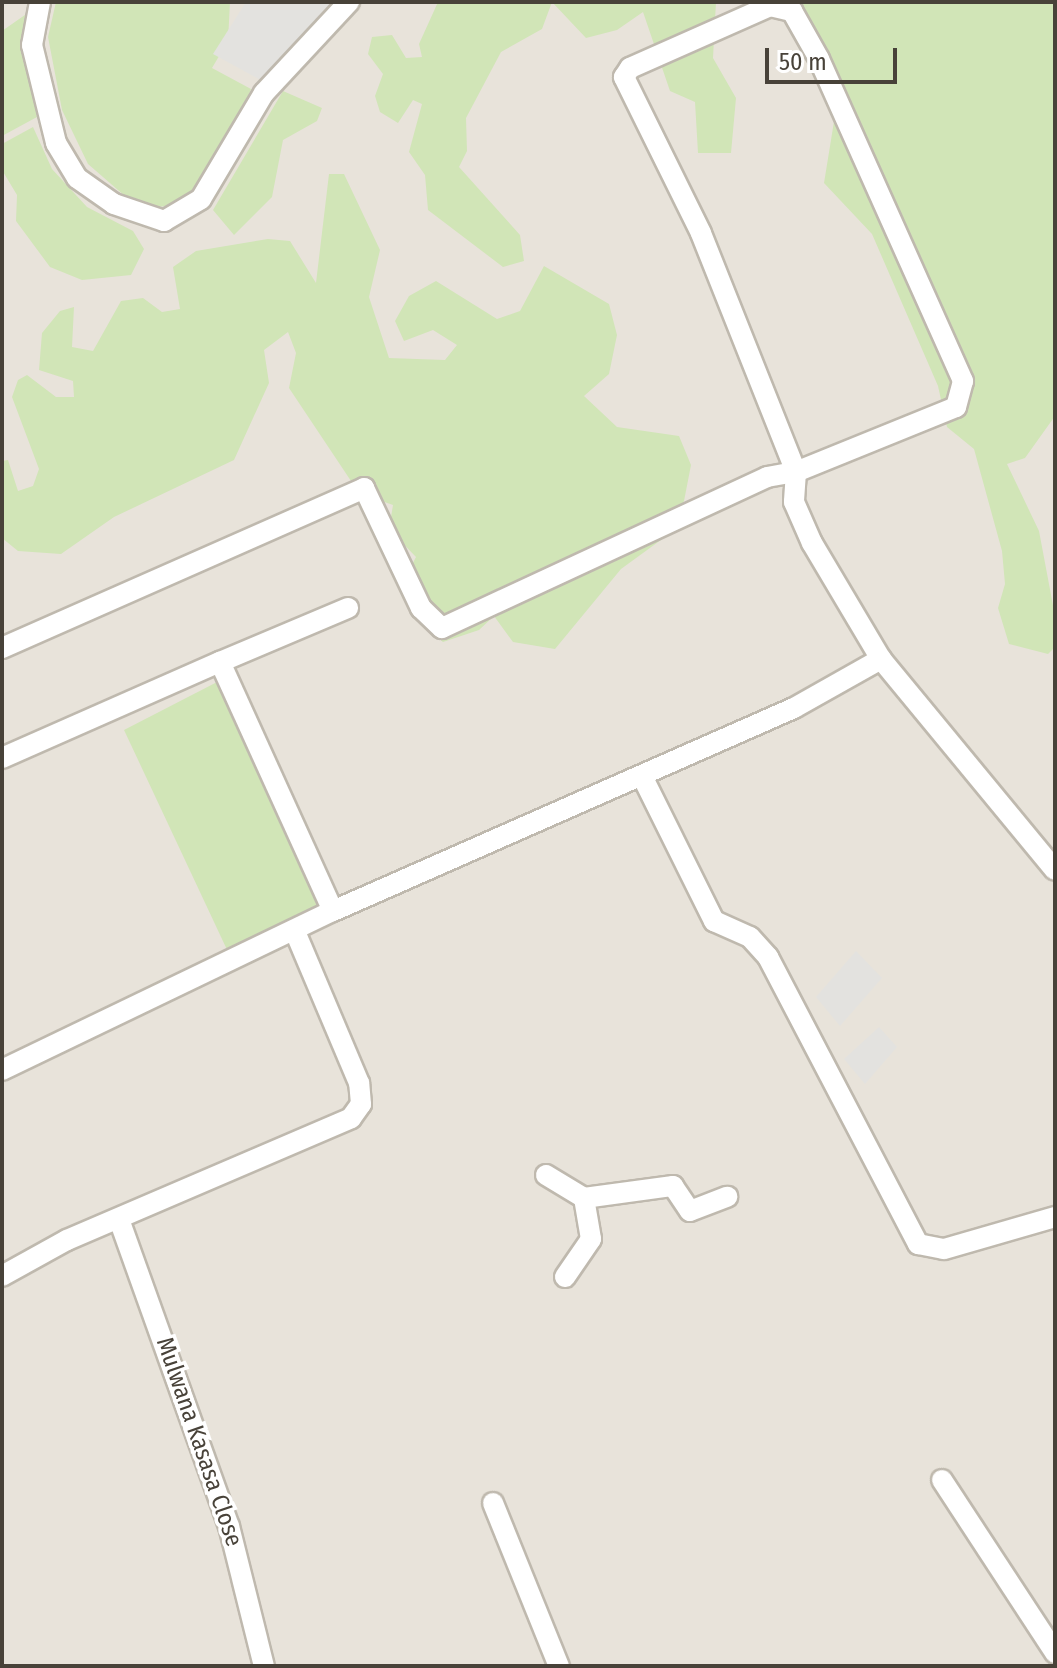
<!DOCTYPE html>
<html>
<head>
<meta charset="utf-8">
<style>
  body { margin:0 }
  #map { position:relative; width:1057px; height:1668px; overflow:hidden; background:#f4f1eb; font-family:"Fira Sans Condensed",sans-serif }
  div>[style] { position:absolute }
  .residential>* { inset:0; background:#e8e3da }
  .green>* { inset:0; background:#d1e5b7 }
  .parking>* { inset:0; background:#e3e2df }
  .roads { filter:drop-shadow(2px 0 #bfb9ae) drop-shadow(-2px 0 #bfb9ae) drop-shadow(0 2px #bfb9ae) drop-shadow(0 -2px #bfb9ae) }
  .street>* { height:20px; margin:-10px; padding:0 10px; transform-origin:10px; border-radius:10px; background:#fff }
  span { translate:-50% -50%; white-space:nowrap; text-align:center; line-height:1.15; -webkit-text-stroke:7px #fff; paint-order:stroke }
  .street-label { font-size:24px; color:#484239 }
  .frame { position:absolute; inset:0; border:4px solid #484239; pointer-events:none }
  .scale { position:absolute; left:765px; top:48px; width:132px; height:36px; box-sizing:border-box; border:4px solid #484239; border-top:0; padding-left:10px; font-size:24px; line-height:28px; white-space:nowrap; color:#484239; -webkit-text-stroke:6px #fff; paint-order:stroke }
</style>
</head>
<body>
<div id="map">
  <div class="residential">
    <i style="clip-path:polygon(2px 2px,1055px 2px,1055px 1666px,2px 1666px)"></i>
  </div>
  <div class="green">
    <i style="clip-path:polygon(56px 2px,230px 2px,228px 41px,212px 68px,251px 89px,233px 136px,183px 203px,141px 210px,88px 164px,62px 110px,48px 37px)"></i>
    <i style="clip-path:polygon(438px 2px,716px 2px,713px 58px,736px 98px,731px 153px,698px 153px,695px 102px,670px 91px,643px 12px,617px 30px,586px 38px,552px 2px,542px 29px,501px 52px,466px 118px,467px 151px,459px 167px,520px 235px,524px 261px,503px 267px,428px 210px,425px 175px,409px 152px,422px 104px,413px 100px,398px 123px,380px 112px,375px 96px,383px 74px,368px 54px,372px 37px,392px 35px,406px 58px,422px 57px,419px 44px)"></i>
    <i style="clip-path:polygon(799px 2px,1055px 2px,1055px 416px,1025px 458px,1007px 464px,1039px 531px,1055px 616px,1055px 647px,1048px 654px,1009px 644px,998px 608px,1005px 584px,1002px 551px,974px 449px,947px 427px,938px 386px,872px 234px,824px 183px,837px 103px,827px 50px)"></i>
    <i style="clip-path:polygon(32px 10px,24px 41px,37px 117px,2px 136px,2px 31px)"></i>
    <i style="clip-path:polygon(283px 91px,322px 108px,317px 121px,283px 140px,272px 197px,234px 235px,213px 210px)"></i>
    <i style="clip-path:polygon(33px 127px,52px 169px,87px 207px,133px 231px,144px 249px,131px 275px,82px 280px,50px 267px,16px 221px,17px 195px,2px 170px,2px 144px)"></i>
    <i style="clip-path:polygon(329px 174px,344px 174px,380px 250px,369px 297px,389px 358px,445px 360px,457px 345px,433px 330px,404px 341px,395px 321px,409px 296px,436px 281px,497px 319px,520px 311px,544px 266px,609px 304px,617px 335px,609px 374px,584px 396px,617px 427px,679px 436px,691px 465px,684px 501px,665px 537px,621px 569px,555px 649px,513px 642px,494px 616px,479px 630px,443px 642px,413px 617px,404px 580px,416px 557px,389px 529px,393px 505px,359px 493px,289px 388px,296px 353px,288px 332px,264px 350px,269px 383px,234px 460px,114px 517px,61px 554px,18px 551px,2px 538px,2px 461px,8px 460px,18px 491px,33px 486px,39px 469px,12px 397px,18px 380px,27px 375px,56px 397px,74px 397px,73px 381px,39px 370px,42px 333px,60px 311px,74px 307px,72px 347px,93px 351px,121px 301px,143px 298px,162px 312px,180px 309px,173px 267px,196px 251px,268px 239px,290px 241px,316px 283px)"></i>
    <i style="clip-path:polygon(221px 680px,322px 909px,229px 954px,124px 730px)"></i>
  </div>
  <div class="parking">
    <i style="clip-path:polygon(246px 2px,349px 2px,270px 85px,213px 54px)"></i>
    <i style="clip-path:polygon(856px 951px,882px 978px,840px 1026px,816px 997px)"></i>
    <i style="clip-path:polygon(879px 1027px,897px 1047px,865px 1084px,844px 1059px)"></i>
  </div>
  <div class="roads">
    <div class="street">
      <i style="left:40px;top:2px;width:44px;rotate:100.5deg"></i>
      <i style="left:32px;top:45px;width:101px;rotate:76.2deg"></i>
      <i style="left:56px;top:143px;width:41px;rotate:59deg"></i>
      <i style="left:77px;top:178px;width:45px;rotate:35.1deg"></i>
      <i style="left:114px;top:204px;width:53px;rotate:18.8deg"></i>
      <i style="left:164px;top:221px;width:43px;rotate:-30.7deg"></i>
      <i style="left:201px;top:199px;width:123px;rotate:-59.3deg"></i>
      <i style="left:264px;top:93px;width:125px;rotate:-47deg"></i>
      <i style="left:770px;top:6px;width:23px;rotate:13deg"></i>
      <i style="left:792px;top:11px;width:55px;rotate:60.6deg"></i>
      <i style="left:819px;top:59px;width:353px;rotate:65.9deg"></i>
      <i style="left:963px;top:381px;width:27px;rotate:105deg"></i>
      <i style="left:956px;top:407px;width:173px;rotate:157.9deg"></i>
      <i style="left:796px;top:472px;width:257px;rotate:-111.7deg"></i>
      <i style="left:701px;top:233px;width:174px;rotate:-116.3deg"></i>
      <i style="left:624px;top:77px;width:11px;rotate:-56deg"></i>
      <i style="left:630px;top:68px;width:153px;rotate:-23.9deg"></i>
      <i style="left:2px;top:648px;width:396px;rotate:-23.8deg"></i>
      <i style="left:364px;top:488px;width:133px;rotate:64.6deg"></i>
      <i style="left:421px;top:608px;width:29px;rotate:44deg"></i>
      <i style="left:442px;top:628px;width:358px;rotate:-24.9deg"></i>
      <i style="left:767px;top:477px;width:29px;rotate:-10deg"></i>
      <i style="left:796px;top:472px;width:30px;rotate:94deg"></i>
      <i style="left:794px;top:502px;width:45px;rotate:66.3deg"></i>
      <i style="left:812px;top:543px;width:135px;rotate:59.3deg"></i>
      <i style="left:881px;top:659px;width:273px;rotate:50.5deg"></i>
      <i style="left:220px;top:662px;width:139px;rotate:-22.9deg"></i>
      <i style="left:2px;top:758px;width:238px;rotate:-23.8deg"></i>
      <i style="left:220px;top:662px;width:273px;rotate:65.6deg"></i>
      <i style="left:643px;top:778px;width:160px;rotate:63.6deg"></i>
      <i style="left:714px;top:921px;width:39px;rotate:24deg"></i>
      <i style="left:750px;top:937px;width:27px;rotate:48deg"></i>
      <i style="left:768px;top:957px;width:324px;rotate:62.4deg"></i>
      <i style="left:918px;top:1244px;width:26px;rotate:11deg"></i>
      <i style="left:944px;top:1249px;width:116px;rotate:-16.1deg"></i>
      <i style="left:2px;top:1070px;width:367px;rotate:-25.7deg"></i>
      <i style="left:333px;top:911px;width:504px;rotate:-23.77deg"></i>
      <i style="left:794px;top:708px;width:100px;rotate:-29.4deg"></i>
      <i style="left:546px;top:1175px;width:44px;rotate:31.2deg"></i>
      <i style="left:584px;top:1198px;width:90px;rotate:-7.7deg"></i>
      <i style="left:673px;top:1186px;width:30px;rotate:56deg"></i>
      <i style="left:690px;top:1211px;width:40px;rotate:-21deg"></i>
      <i style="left:120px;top:1222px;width:323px;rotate:70.3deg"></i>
      <i style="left:229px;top:1526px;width:144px;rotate:76deg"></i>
      <i style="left:2px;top:1276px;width:74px;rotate:-29deg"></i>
      <i style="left:67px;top:1240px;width:309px;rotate:-23.2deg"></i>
      <i style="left:351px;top:1118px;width:17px;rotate:-54deg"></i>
      <i style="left:361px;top:1104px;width:21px;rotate:-95deg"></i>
      <i style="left:359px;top:1083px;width:162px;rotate:-112.9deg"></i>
      <i style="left:565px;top:1277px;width:46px;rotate:-55.6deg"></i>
      <i style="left:591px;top:1239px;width:42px;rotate:-99.7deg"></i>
      <i style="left:942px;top:1480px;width:207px;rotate:56.8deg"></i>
      <i style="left:493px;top:1503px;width:176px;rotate:68deg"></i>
    </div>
  </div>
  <div class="street-label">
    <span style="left:199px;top:1442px;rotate:71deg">Mulwana Kasasa Close</span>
  </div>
  <div class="frame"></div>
  <div class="scale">50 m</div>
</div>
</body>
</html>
